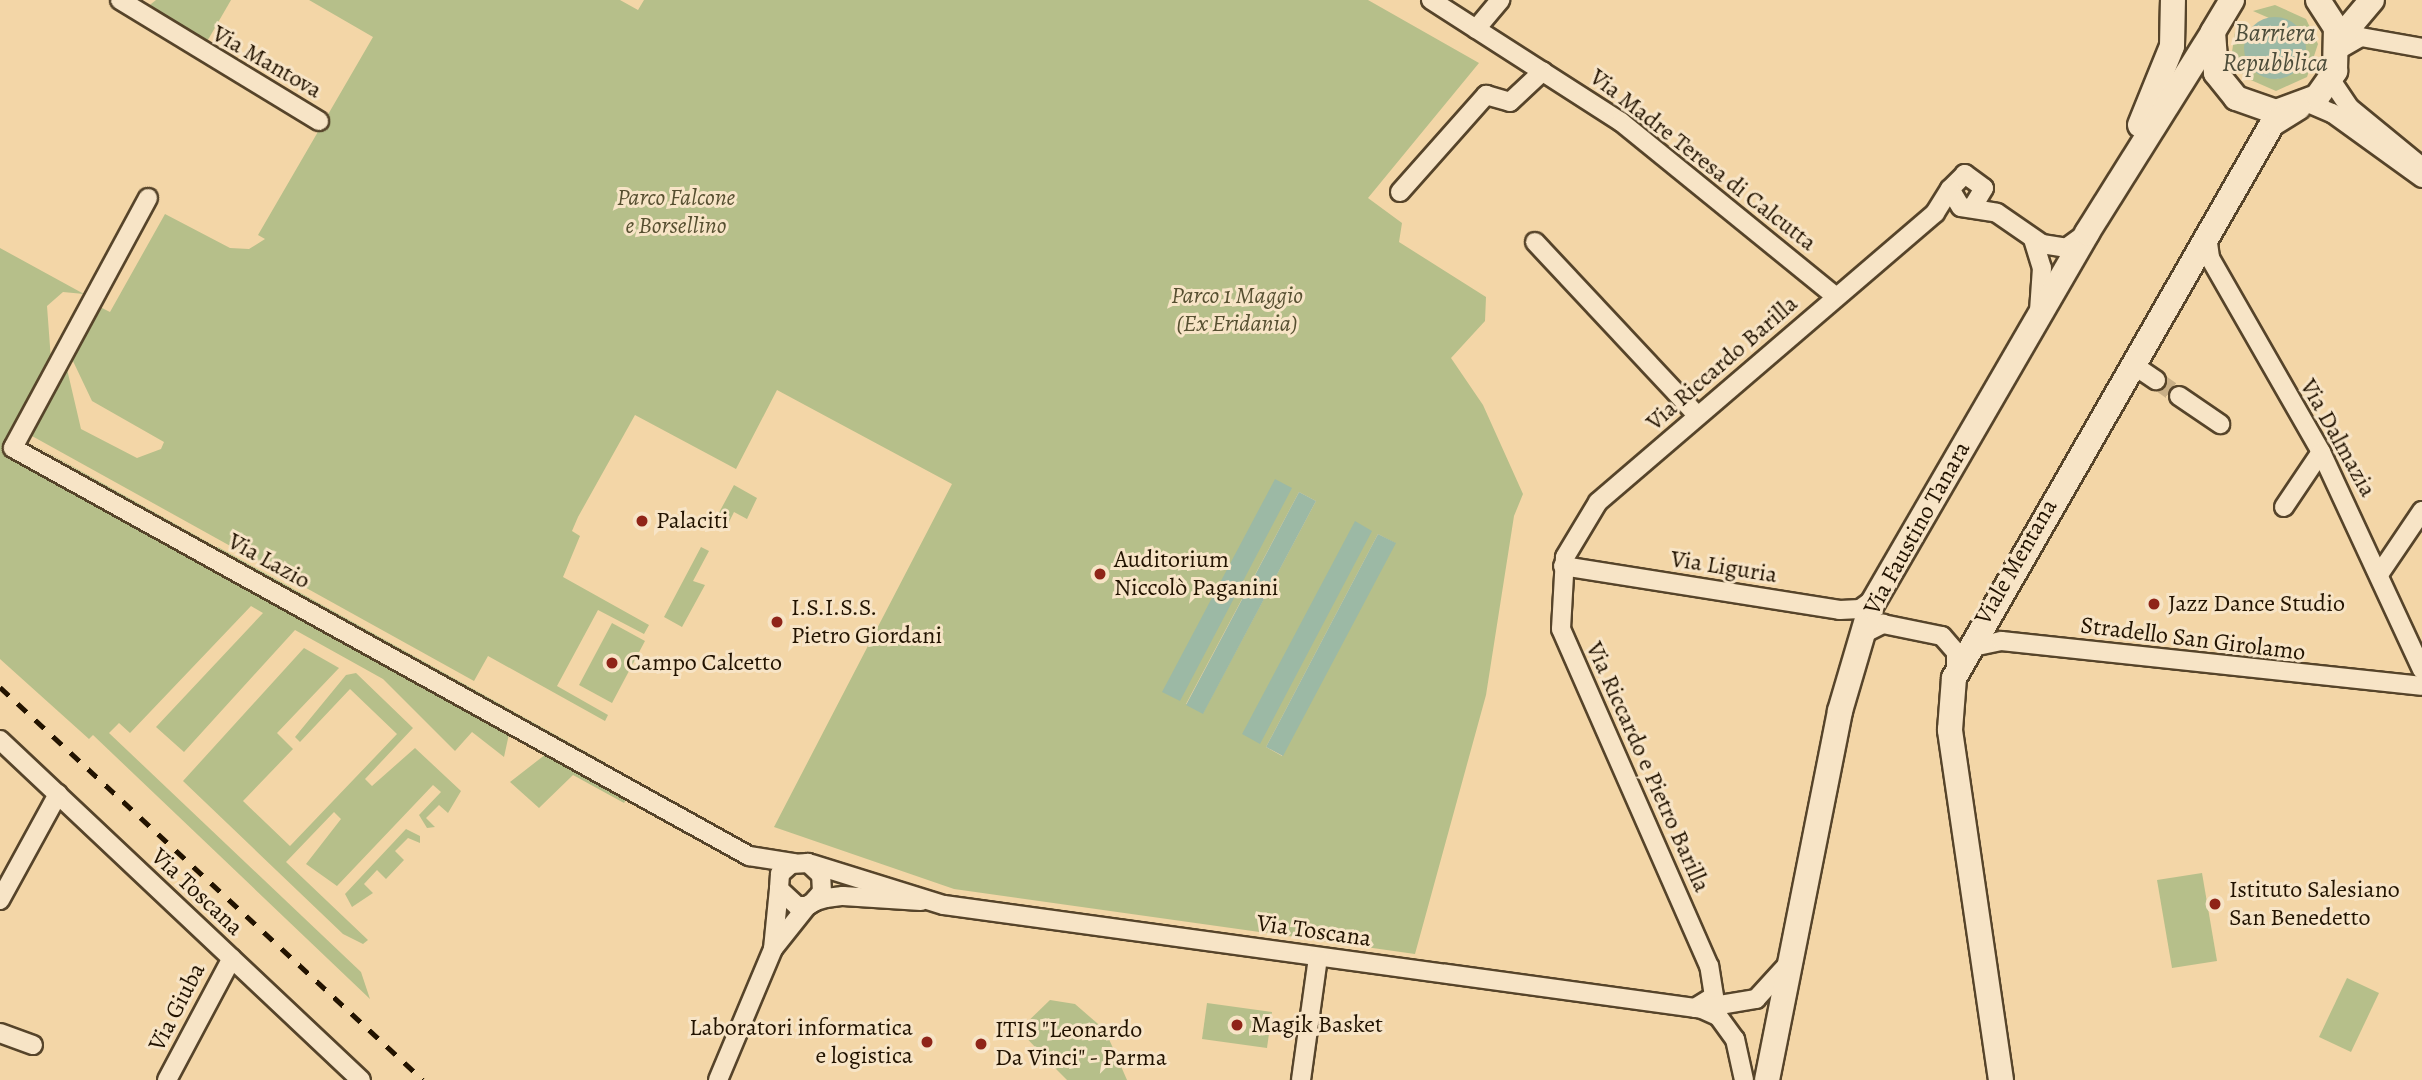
<!DOCTYPE html>
<html>
<head>
<meta charset="utf-8">
<style>
  body { margin:0 }
  #map { position:relative; width:2422px; height:1080px; overflow:hidden; background:#f3d6a7; font-family:Alegreya,serif }
  div>[style] { position:absolute }
  .green>* { inset:0; background:#b6bf8a }
  .water>* { inset:0; background:#9cb9a5 }
  .round { border-radius:50% }
  .street-tunnel>* { height:18px; margin-top:-9px; transform-origin:0; background:repeating-linear-gradient(90deg,#c9af86 0 18px,transparent 0 27px) }
  .roads { filter:drop-shadow(2px 0 #56442a) drop-shadow(-2px 0 #56442a) drop-shadow(0 2px #56442a) drop-shadow(0 -2px #56442a) }
  .street>* { height:18px; margin:-9px; padding:0 9px; transform-origin:9px; border-radius:9px; background:#f7e4c6 }
  .secondary>* { height:24px; margin:-12px; padding:0 12px; transform-origin:12px; border-radius:12px; background:#f7e4c6 }
  .rail>* { height:5px; margin-top:-2.5px; transform-origin:0; background:repeating-linear-gradient(90deg,#221300 0 12px,transparent 0 24px) }
  .dots>* { width:19px; height:19px; translate:-50% -50%; box-sizing:border-box; border:4px solid #f7e4c6; border-radius:50% }
  span { translate:-50% -50%; white-space:nowrap; text-align:center; line-height:1.15; -webkit-text-stroke:6px #f7e4c6; paint-order:stroke }
  .street-label { font-size:24px; color:#221300 }
  .park-label { font-size:24px; color:#564f30; font-style:italic }
  .poi-label { font-size:24px; color:#221300 }
  .left { translate:0 -50%; text-align:left }
  .right { translate:-100% -50%; text-align:right }
  .water-label { font-size:26px; color:#4d4d3a; font-style:italic }
</style>
</head>
<body>
<div id="map">
  <div class="green">
    <i style="clip-path:polygon(156px 0,231px 0,205px 45px,146px 8px)"></i>
    <i style="clip-path:polygon(evenodd,309px 0,620px 0,638px 10px,644px 0,1368px 0,1479px 63px,1368px 198px,1402px 223px,1399px 242px,1486px 297px,1485px 321px,1451px 358px,1483px 405px,1523px 494px,1514px 516px,1486px 695px,1415px 954px,954px 889px,774px 827px,952px 484px,777px 390px,736px 469px,635px 415px,578px 517px,572px 531px,580px 536px,563px 577px,649px 625px,644px 634px,598px 610px,557px 686px,608px 715px,605px 721px,488px 656px,474px 681px,32px 436px,67px 369px,81px 429px,137px 458px,161px 449px,164px 442px,92px 401px,72px 359px,100px 307px,110px 312px,165px 214px,230px 248px,249px 249px,265px 239px,258px 235px,373px 37px,309px 0,1299px 492px,1316px 501px,1203px 713px,1186px 704px,1299px 492px,309px 0,1378px 534px,1395px 543px,1282px 756px,1266px 747px,1378px 534px)"></i>
    <i style="clip-path:polygon(2275px 5px,2306px 19px,2318px 44px,2307px 77px,2276px 91px,2244px 77px,2232px 52px,2235px 32px,2277px 79px,2298px 70px,2305px 56px,2269px 18px,2253px 11px)"></i>
    <i style="clip-path:polygon(0 248px,84px 294px,63px 292px,47px 306px,51px 360px,3px 452px,509px 734px,504px 757px,472px 732px,455px 751px,383px 679px,295px 630px,184px 752px,156px 727px,263px 613px,251px 606px,130px 733px,119px 723px,109px 733px,361px 972px,370px 999px,93px 735px,89px 739px,0 659px)"></i>
    <i style="clip-path:polygon(27px 441px,213px 545px,212px 548px)"></i>
    <i style="clip-path:polygon(734px 485px,757px 498px,747px 519px,734px 512px,727px 526px,715px 520px)"></i>
    <i style="clip-path:polygon(218px 547px,606px 763px,605px 766px,216px 550px)"></i>
    <i style="clip-path:polygon(701px 547px,709px 551px,693px 581px,705px 585px,682px 627px,664px 617px)"></i>
    <i style="clip-path:polygon(612px 623px,645px 641px,612px 703px,579px 685px)"></i>
    <i style="clip-path:polygon(304px 648px,339px 668px,277px 733px,293px 749px,243px 801px,290px 846px,397px 734px,350px 689px,300px 742px,295px 737px,346px 675px,356px 673px,413px 728px,365px 779px,372px 786px,415px 748px,461px 791px,448px 813px,439px 805px,426px 818px,435px 827px,427px 828px,419px 815px,441px 792px,433px 785px,337px 886px,306px 864px,341px 819px,334px 812px,286px 862px,368px 940px,363px 944px,343px 934px,183px 781px)"></i>
    <i style="clip-path:polygon(546px 754px,550px 755px,627px 798px,624px 803px,573px 775px,539px 808px,510px 782px)"></i>
    <i style="clip-path:polygon(406px 829px,420px 836px,420px 843px,408px 838px,395px 851px,404px 860px,386px 879px,377px 870px,364px 884px,373px 893px,352px 907px,345px 894px)"></i>
    <i style="clip-path:polygon(2202px 873px,2217px 961px,2172px 968px,2157px 880px)"></i>
    <i style="clip-path:polygon(2347px 978px,2379px 993px,2351px 1052px,2319px 1037px)"></i>
    <i style="clip-path:polygon(1050px 1000px,1075px 1004px,1105px 1030px,1127px 1080px,1067px 1080px,1053px 1066px,1019px 1030px)"></i>
    <i style="clip-path:polygon(1207px 1003px,1272px 1012px,1267px 1048px,1202px 1039px)"></i>
  </div>
  <div class="water">
    <i class="round" style="left:2244px;top:17px;width:62px;height:62px"></i>
    <i style="clip-path:polygon(1275px 479px,1292px 488px,1180px 701px,1162px 692px)"></i>
    <i style="clip-path:polygon(1299px 492px,1316px 501px,1203px 714px,1186px 705px)"></i>
    <i style="clip-path:polygon(1355px 521px,1372px 531px,1260px 744px,1242px 734px)"></i>
    <i style="clip-path:polygon(1378px 534px,1396px 543px,1283px 756px,1266px 747px)"></i>
  </div>
  <div class="street-tunnel">
    <i style="left:2156px;top:380px;width:28px;rotate:35deg"></i>
  </div>
  <div class="roads">
    <div class="street">
      <i style="left:120px;top:0;width:233px;rotate:31.3deg"></i>
      <i style="left:1431px;top:0;width:226px;rotate:32.7deg"></i>
      <i style="left:1621px;top:122px;width:277px;rotate:39.1deg"></i>
      <i style="left:1476px;top:29px;width:38px;rotate:-50deg"></i>
      <i style="left:2340px;top:49px;width:24px;rotate:-30deg"></i>
      <i style="left:2361px;top:37px;width:62px;rotate:10.2deg"></i>
      <i style="left:2331px;top:80px;width:34px;rotate:56deg"></i>
      <i style="left:2350px;top:108px;width:93px;rotate:39.3deg"></i>
      <i style="left:2308px;top:103px;width:26px;rotate:23deg"></i>
      <i style="left:2332px;top:113px;width:111px;rotate:35.8deg"></i>
      <i style="left:1400px;top:192px;width:130px;rotate:-48.4deg"></i>
      <i style="left:1486px;top:95px;width:25px;rotate:16deg"></i>
      <i style="left:1510px;top:102px;width:45px;rotate:-43.2deg"></i>
      <i style="left:148px;top:198px;width:284px;rotate:118.4deg"></i>
      <i style="left:13px;top:448px;width:842px;rotate:29deg"></i>
      <i style="left:749px;top:856px;width:46px;rotate:8.8deg"></i>
      <i style="left:1972px;top:208px;width:23px;rotate:-59deg"></i>
      <i style="left:1984px;top:188px;width:24px;rotate:-144deg"></i>
      <i style="left:1965px;top:174px;width:21px;rotate:135deg"></i>
      <i style="left:1950px;top:189px;width:21px;rotate:59deg"></i>
      <i style="left:1961px;top:207px;width:36px;rotate:9deg"></i>
      <i style="left:1997px;top:213px;width:55px;rotate:34.6deg"></i>
      <i style="left:2042px;top:244px;width:24px;rotate:9deg"></i>
      <i style="left:2066px;top:248px;width:22px;rotate:-36deg"></i>
      <i style="left:2207px;top:236px;width:22px;rotate:82deg"></i>
      <i style="left:2210px;top:258px;width:224px;rotate:60.2deg"></i>
      <i style="left:2321px;top:452px;width:240px;rotate:65.1deg"></i>
      <i style="left:2033px;top:239px;width:30px;rotate:73deg"></i>
      <i style="left:2042px;top:268px;width:39px;rotate:94deg"></i>
      <i style="left:1535px;top:242px;width:238px;rotate:46.9deg"></i>
      <i style="left:2132px;top:364px;width:29px;rotate:34deg"></i>
      <i style="left:2179px;top:396px;width:50px;rotate:34.3deg"></i>
      <i style="left:2284px;top:507px;width:66px;rotate:-56.1deg"></i>
      <i style="left:1563px;top:566px;width:280px;rotate:9deg"></i>
      <i style="left:1840px;top:610px;width:20px;rotate:-3deg"></i>
      <i style="left:1860px;top:609px;width:17px;rotate:-36deg"></i>
      <i style="left:2380px;top:573px;width:75px;rotate:-55.9deg"></i>
      <i style="left:1861px;top:635px;width:25px;rotate:-27deg"></i>
      <i style="left:1883px;top:624px;width:60px;rotate:11.5deg"></i>
      <i style="left:1942px;top:636px;width:21px;rotate:49deg"></i>
      <i style="left:1956px;top:652px;width:17px;rotate:90deg"></i>
      <i style="left:1968px;top:648px;width:34px;rotate:-12deg"></i>
      <i style="left:2001px;top:641px;width:423px;rotate:6.1deg"></i>
      <i style="left:0;top:740px;width:496px;rotate:43.3deg"></i>
      <i style="left:812px;top:864px;width:138px;rotate:17.3deg"></i>
      <i style="left:944px;top:905px;width:765px;rotate:7.81deg"></i>
      <i style="left:1702px;top:1009px;width:17px;rotate:24deg"></i>
      <i style="left:1718px;top:1016px;width:29px;rotate:54deg"></i>
      <i style="left:1735px;top:1039px;width:42px;rotate:77.6deg"></i>
      <i style="left:0;top:900px;width:121px;rotate:-61.3deg"></i>
      <i style="left:812px;top:903px;width:15px;rotate:-48deg"></i>
      <i style="left:822px;top:892px;width:17px;rotate:-93deg"></i>
      <i style="left:821px;top:875px;width:18px;rotate:-137deg"></i>
      <i style="left:808px;top:863px;width:17px;rotate:177deg"></i>
      <i style="left:791px;top:864px;width:15px;rotate:138deg"></i>
      <i style="left:780px;top:874px;width:15px;rotate:94deg"></i>
      <i style="left:779px;top:889px;width:25px;rotate:43deg"></i>
      <i style="left:797px;top:906px;width:8px"></i>
      <i style="left:805px;top:906px;width:4px;rotate:-14deg"></i>
      <i style="left:809px;top:905px;width:4px;rotate:-34deg"></i>
      <i style="left:812px;top:903px;width:4px;rotate:-27deg"></i>
      <i style="left:816px;top:901px;width:10px;rotate:-17deg"></i>
      <i style="left:826px;top:898px;width:17px;rotate:-7deg"></i>
      <i style="left:843px;top:896px;width:78px;rotate:3.7deg"></i>
      <i style="left:773px;top:949px;width:60px;rotate:-84.3deg"></i>
      <i style="left:1695px;top:1008px;width:22px;rotate:-32deg"></i>
      <i style="left:1714px;top:996px;width:30px;rotate:-99deg"></i>
      <i style="left:1709px;top:966px;width:368px;rotate:-113.7deg"></i>
      <i style="left:1561px;top:629px;width:72px;rotate:-86.8deg"></i>
      <i style="left:1565px;top:557px;width:64px;rotate:-59deg"></i>
      <i style="left:1598px;top:502px;width:444px;rotate:-40.6deg"></i>
      <i style="left:1935px;top:213px;width:28px;rotate:-58deg"></i>
      <i style="left:1702px;top:1008px;width:55px;rotate:-9.5deg"></i>
      <i style="left:1756px;top:999px;width:46px;rotate:-47.6deg"></i>
      <i style="left:0;top:1033px;width:35px;rotate:20deg"></i>
      <i style="left:167px;top:1080px;width:138px;rotate:-62deg"></i>
      <i style="left:718px;top:1080px;width:142px;rotate:-67.2deg"></i>
      <i style="left:773px;top:949px;width:56px;rotate:-51.5deg"></i>
      <i style="left:1301px;top:1080px;width:124px;rotate:-82.1deg"></i>
    </div>
    <div class="secondary">
      <i style="left:2232px;top:0;width:37px;rotate:121deg"></i>
      <i style="left:2213px;top:32px;width:41px;rotate:85.8deg"></i>
      <i style="left:2216px;top:73px;width:32px;rotate:51deg"></i>
      <i style="left:2236px;top:98px;width:42px;rotate:19.3deg"></i>
      <i style="left:2276px;top:112px;width:44px;rotate:-20.1deg"></i>
      <i style="left:2317px;top:97px;width:32px;rotate:-55deg"></i>
      <i style="left:2335px;top:71px;width:43px;rotate:-88.7deg"></i>
      <i style="left:2336px;top:28px;width:33px;rotate:-123deg"></i>
      <i style="left:2339px;top:39px;width:51px;rotate:-49.8deg"></i>
      <i style="left:2140px;top:125px;width:85px;rotate:-67.9deg"></i>
      <i style="left:2172px;top:46px;width:46px;rotate:-88.8deg"></i>
      <i style="left:1767px;top:1080px;width:376px;rotate:-78.8deg"></i>
      <i style="left:1840px;top:711px;width:109px;rotate:-73.6deg"></i>
      <i style="left:1871px;top:606px;width:431px;rotate:-59.9deg"></i>
      <i style="left:2087px;top:233px;width:235px;rotate:-57.9deg"></i>
      <i style="left:2001px;top:1080px;width:354px;rotate:-98.3deg"></i>
      <i style="left:1950px;top:730px;width:52px;rotate:-85.6deg"></i>
      <i style="left:1954px;top:678px;width:639px;rotate:-60.14deg"></i>
      <i style="left:2272px;top:124px;width:31px;rotate:-32deg"></i>
    </div>
  </div>
  <div class="rail">
    <i style="left:0;top:687px;width:577px;rotate:42.89deg"></i>
  </div>
  <div class="dots">
    <i style="left:642px;top:521px;background:#8f2418"></i>
    <i style="left:1100px;top:574px;background:#8f2418"></i>
    <i style="left:2154px;top:604px;background:#8f2418"></i>
    <i style="left:777px;top:622px;background:#8f2418"></i>
    <i style="left:612px;top:663px;background:#8f2418"></i>
    <i style="left:2215px;top:904px;background:#8f2418"></i>
    <i style="left:1237px;top:1025px;background:#8f2418"></i>
    <i style="left:927px;top:1042px;background:#8f2418"></i>
    <i style="left:981px;top:1044px;background:#8f2418"></i>
  </div>
  <div class="street-label">
    <span style="left:267px;top:62px;rotate:30deg">Via Mantova</span>
    <span style="left:1703px;top:160px;rotate:38deg">Via Madre Teresa di Calcutta</span>
    <span style="left:1722px;top:363px;rotate:-41deg">Via Riccardo Barilla</span>
    <span style="left:2338px;top:438px;rotate:61deg">Via Dalmazia</span>
    <span style="left:1917px;top:528px;rotate:-61deg">Via Faustino Tanara</span>
    <span style="left:269px;top:561px;rotate:29deg">Via Lazio</span>
    <span style="left:2016px;top:562px;rotate:-60deg">Viale Mentana</span>
    <span style="left:1724px;top:567px;rotate:9deg">Via Liguria</span>
    <span style="left:2193px;top:639px;rotate:7deg">Stradello San Girolamo</span>
    <span style="left:1648px;top:767px;rotate:66deg">Via Riccardo e Pietro Barilla</span>
    <span style="left:197px;top:892px;rotate:43deg">Via Toscana</span>
    <span style="left:1314px;top:931px;rotate:8deg">Via Toscana</span>
    <span style="left:177px;top:1007px;rotate:-63deg">Via Giuba</span>
  </div>
  <div class="park-label">
    <span style="left:676px;top:212px">Parco Falcone<br>e Borsellino</span>
    <span style="left:1237px;top:310px">Parco 1 Maggio<br>(Ex Eridania)</span>
  </div>
  <div class="poi-label">
    <span class="left" style="left:656px;top:521px">Palaciti</span>
    <span class="left" style="left:1114px;top:574px">Auditorium<br>Niccolò Paganini</span>
    <span class="left" style="left:2168px;top:604px">Jazz Dance Studio</span>
    <span class="left" style="left:791px;top:622px">I.S.I.S.S.<br>Pietro Giordani</span>
    <span class="left" style="left:626px;top:663px">Campo Calcetto</span>
    <span class="left" style="left:2229px;top:904px">Istituto Salesiano<br>San Benedetto</span>
    <span class="left" style="left:1251px;top:1025px">Magik Basket</span>
    <span class="right" style="left:913px;top:1042px">Laboratori informatica<br>e logistica</span>
    <span class="left" style="left:995px;top:1044px">ITIS "Leonardo<br>Da Vinci" - Parma</span>
  </div>
  <div class="water-label">
    <span style="left:2275px;top:48px">Barriera<br>Repubblica</span>
  </div>
</div>
</body>
</html>
